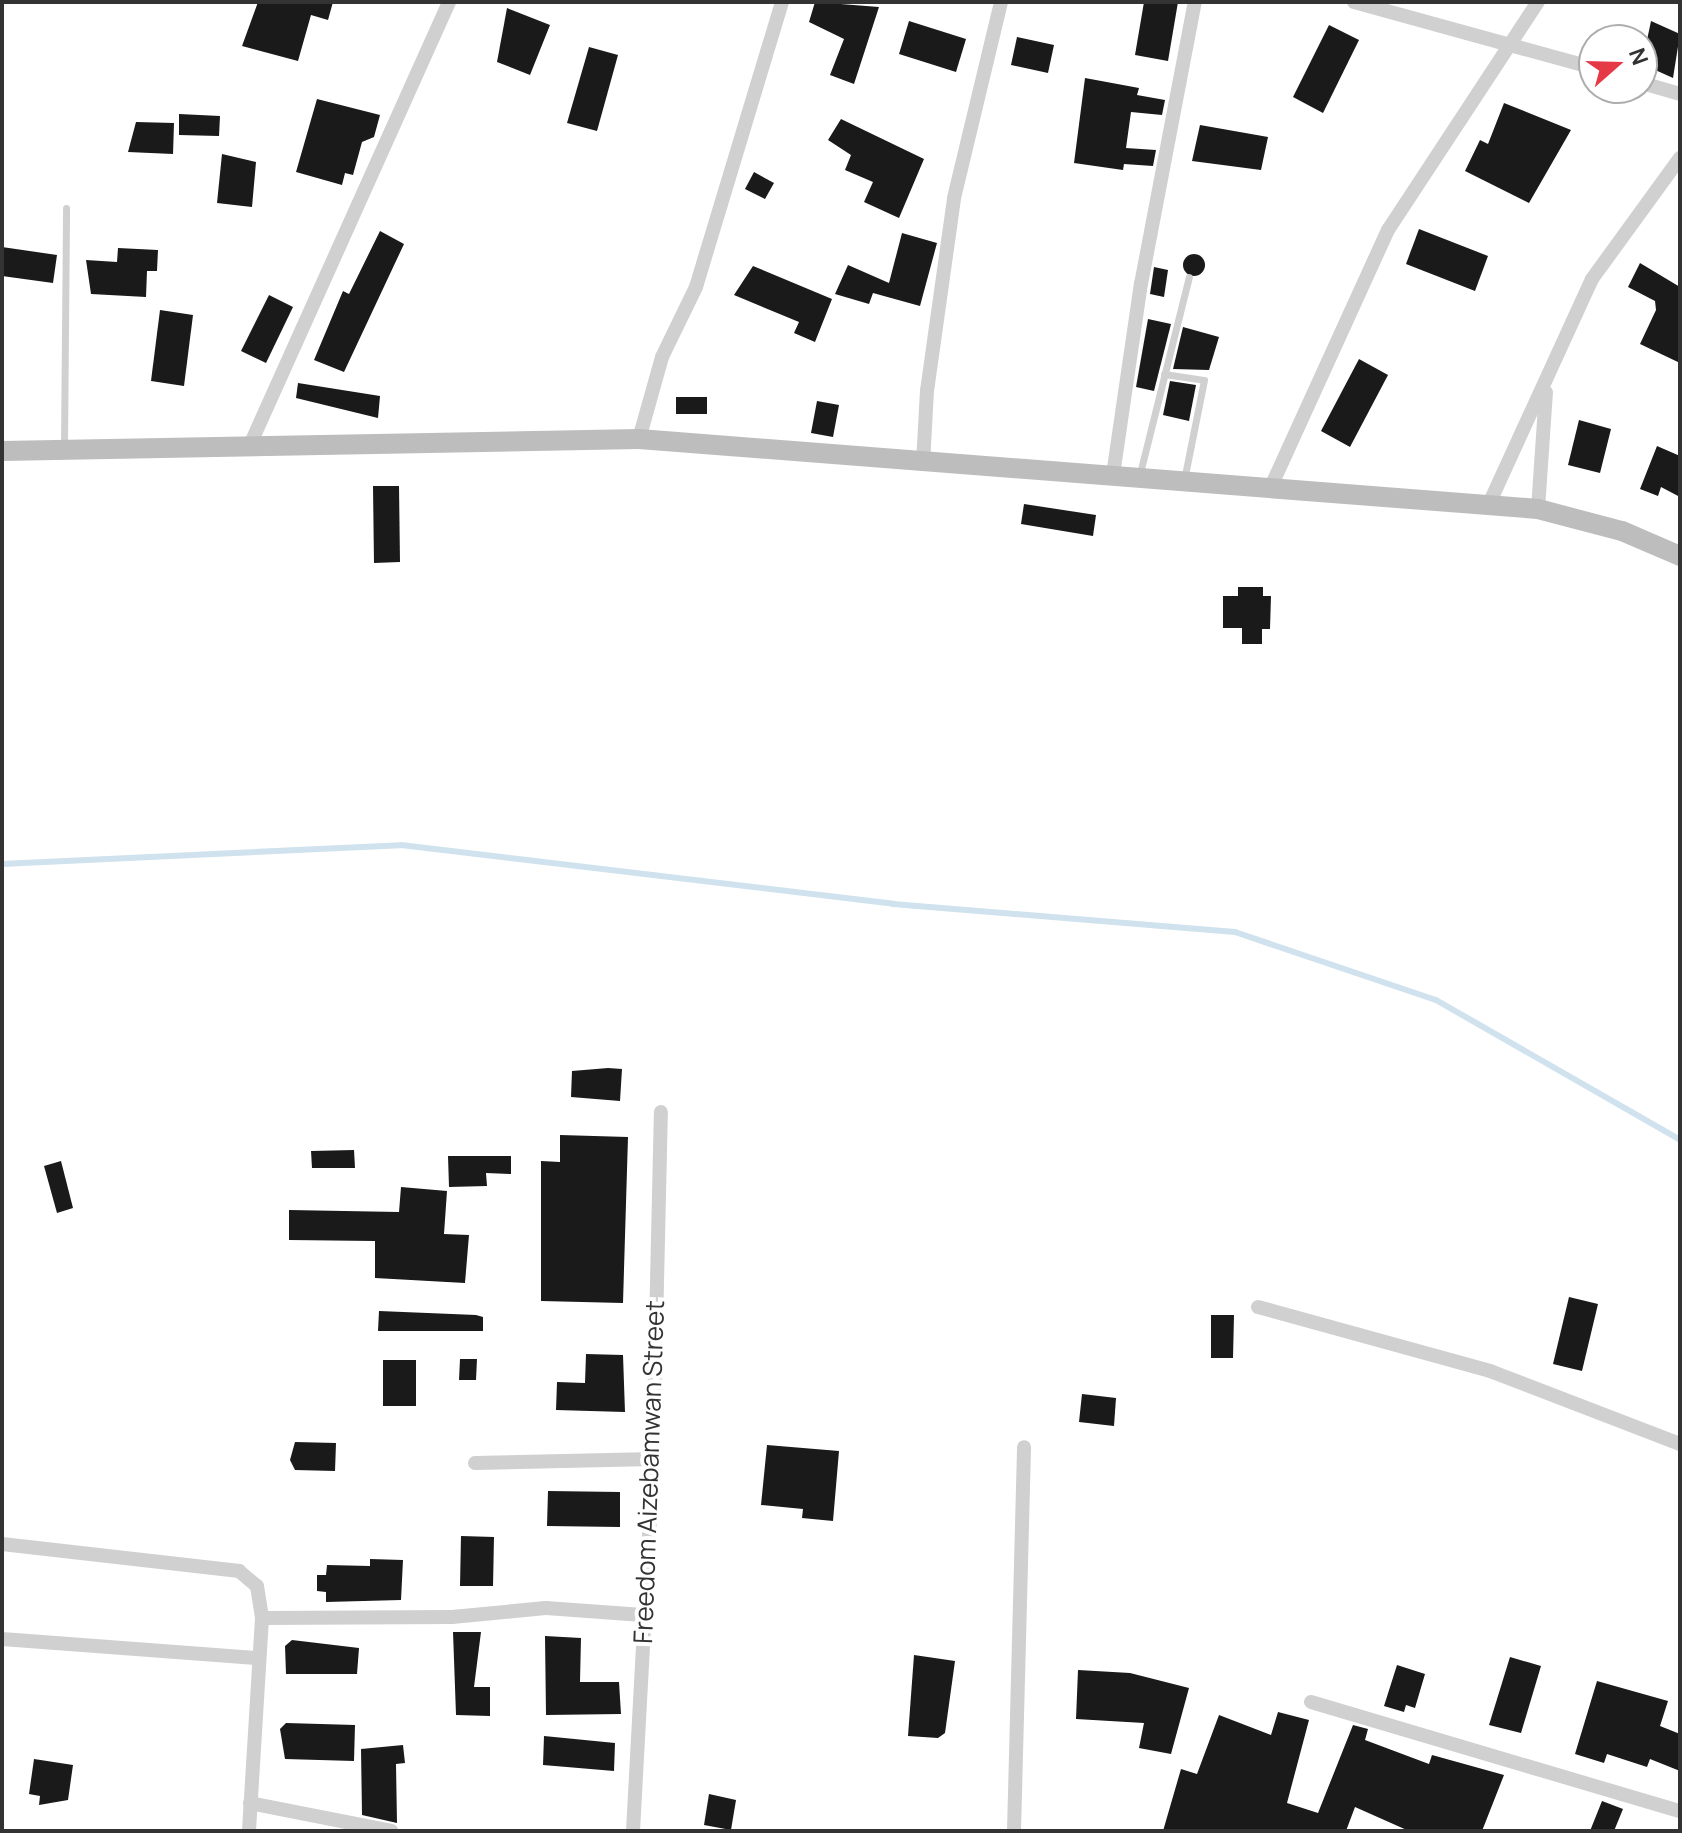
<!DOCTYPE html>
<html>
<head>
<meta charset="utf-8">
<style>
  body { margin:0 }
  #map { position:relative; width:1682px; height:1833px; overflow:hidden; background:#fff; font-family:Manrope,sans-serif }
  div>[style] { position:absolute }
  .stream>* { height:6px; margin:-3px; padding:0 3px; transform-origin:3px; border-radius:3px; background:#cfe2ee }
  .building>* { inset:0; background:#1a1a1a }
  .round { border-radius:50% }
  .lane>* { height:7px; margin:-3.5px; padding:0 3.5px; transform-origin:3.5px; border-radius:3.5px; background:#d0d0d0 }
  .street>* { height:14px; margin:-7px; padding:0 7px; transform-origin:7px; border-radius:7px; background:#d0d0d0 }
  .secondary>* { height:20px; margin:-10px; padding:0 10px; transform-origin:10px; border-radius:10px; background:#bdbdbd }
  span { translate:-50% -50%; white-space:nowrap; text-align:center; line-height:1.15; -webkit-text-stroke:8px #fff; paint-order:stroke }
  .street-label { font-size:26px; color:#333 }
  .frame { position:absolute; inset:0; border:4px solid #333; pointer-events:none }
  .north { position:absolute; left:1578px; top:24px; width:80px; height:80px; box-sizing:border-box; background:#fff; border:2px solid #adadad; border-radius:50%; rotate:70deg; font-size:22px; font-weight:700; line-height:32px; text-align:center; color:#333 }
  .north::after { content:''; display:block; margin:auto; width:28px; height:36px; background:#e63946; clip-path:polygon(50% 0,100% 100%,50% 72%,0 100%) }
</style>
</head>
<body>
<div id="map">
  <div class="stream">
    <i style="left:2px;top:864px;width:399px;rotate:-2.7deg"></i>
    <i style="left:401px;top:845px;width:496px;rotate:6.8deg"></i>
    <i style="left:893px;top:904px;width:343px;rotate:4.7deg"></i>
    <i style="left:1235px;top:932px;width:212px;rotate:18.7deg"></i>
    <i style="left:1436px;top:1000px;width:281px;rotate:29.8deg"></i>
  </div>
  <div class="building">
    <i style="clip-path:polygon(258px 2px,333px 2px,328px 20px,311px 15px,298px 61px,242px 46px)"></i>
    <i style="clip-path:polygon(815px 2px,879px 7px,854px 84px,830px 75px,844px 39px,809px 22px)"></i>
    <i style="clip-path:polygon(1144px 2px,1178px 2px,1168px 61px,1135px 55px)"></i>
    <i style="clip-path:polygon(507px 8px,550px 25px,530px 75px,497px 62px)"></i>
    <i style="clip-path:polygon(909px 21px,966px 39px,956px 72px,899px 54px)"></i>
    <i style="clip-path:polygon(1651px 21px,1680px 34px,1673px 78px,1642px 64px)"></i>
    <i style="clip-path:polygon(1329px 25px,1359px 40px,1323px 113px,1293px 97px)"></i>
    <i style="clip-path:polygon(1017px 37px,1054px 45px,1048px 73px,1011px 65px)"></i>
    <i style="clip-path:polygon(589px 47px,618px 55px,597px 131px,567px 123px)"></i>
    <i style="clip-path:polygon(1085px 78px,1139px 88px,1137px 95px,1165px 100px,1162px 115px,1131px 112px,1126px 148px,1156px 150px,1153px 166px,1124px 164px,1123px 170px,1074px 163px)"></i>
    <i style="clip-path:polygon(317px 99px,380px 115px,374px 137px,362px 142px,353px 175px,345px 173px,342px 185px,296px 172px)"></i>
    <i style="clip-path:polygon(1504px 103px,1571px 130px,1529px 203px,1465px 171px,1480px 140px,1488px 144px)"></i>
    <i style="clip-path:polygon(179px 114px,220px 116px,219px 136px,179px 135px)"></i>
    <i style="clip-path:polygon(841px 119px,924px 159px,899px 218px,864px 202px,873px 182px,845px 170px,851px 155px,828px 140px)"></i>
    <i style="clip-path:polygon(136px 122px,174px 123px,173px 154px,128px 152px)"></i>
    <i style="clip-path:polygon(1200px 125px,1268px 137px,1261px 170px,1192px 161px)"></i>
    <i style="clip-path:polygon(222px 154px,256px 162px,252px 207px,217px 203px)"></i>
    <i style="clip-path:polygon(754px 172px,774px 183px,765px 199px,745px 189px)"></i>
    <i style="clip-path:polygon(1419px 229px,1488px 256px,1475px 291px,1406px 264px)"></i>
    <i style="clip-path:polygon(380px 231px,404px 244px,344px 372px,314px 360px,343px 291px,349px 294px)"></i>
    <i style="clip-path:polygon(902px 233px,937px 243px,920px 306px,873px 293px,869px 304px,835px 294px,848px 265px,889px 283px)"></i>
    <i style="clip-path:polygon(2px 247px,57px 255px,53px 283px,2px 276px)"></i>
    <i style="clip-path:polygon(118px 248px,158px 250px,157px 271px,147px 271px,146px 297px,91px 294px,86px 260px,117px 262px)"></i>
    <i class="round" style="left:1183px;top:254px;width:22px;height:22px"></i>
    <i style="clip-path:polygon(1640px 263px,1680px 287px,1680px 363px,1640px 344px,1656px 310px,1655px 301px,1628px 287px)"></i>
    <i style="clip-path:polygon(753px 266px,832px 299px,815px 342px,794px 333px,799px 322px,734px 295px)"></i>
    <i style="clip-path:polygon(1154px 267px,1168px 270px,1164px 297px,1150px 294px)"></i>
    <i style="clip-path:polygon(269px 295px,293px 307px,266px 363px,241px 351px)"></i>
    <i style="clip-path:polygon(160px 310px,193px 315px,184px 386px,151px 381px)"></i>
    <i style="clip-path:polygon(1148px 319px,1171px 324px,1154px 391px,1136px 387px)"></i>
    <i style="clip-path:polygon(1183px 327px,1219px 337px,1209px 370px,1173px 369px)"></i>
    <i style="clip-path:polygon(1359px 359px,1388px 375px,1350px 447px,1321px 431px)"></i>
    <i style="clip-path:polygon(1170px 381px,1196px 385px,1189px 421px,1163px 415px)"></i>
    <i style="clip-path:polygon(298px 383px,380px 396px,378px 418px,296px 398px)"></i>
    <i style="clip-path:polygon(676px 397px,707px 397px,707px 414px,676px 414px)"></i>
    <i style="clip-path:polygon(817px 401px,839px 405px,833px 437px,811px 433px)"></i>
    <i style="clip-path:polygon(1579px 420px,1611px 429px,1600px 473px,1568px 465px)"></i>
    <i style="clip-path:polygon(1657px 446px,1680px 456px,1680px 497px,1661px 487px,1658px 496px,1640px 489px)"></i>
    <i style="clip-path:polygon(373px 486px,399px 486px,400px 562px,374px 563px)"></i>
    <i style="clip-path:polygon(1024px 504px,1096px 515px,1093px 536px,1021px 524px)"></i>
    <i style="clip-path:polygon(1238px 587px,1263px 587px,1263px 596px,1271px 596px,1270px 629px,1262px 629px,1262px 644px,1242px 644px,1242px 628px,1223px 628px,1223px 596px,1238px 596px)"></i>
    <i style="clip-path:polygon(608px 1068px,622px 1069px,620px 1101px,571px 1097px,572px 1071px)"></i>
    <i style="clip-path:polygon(560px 1135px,628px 1137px,623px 1303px,541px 1301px,541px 1161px,560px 1162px)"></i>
    <i style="clip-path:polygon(354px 1150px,355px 1168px,312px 1168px,311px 1151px)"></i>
    <i style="clip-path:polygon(448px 1156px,511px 1156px,511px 1174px,486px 1173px,487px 1186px,449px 1187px)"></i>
    <i style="clip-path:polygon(61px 1161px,73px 1208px,57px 1213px,44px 1166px)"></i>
    <i style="clip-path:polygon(401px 1187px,447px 1191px,444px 1234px,469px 1235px,465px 1283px,375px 1278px,375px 1241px,289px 1240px,289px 1210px,399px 1212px)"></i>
    <i style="clip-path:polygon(1569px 1297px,1598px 1304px,1582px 1371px,1553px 1364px)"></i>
    <i style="clip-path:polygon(379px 1311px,476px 1315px,483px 1317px,483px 1331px,378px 1331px)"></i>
    <i style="clip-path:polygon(1211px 1315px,1234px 1315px,1233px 1358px,1211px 1358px)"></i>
    <i style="clip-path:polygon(586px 1354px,623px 1355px,625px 1412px,556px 1410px,557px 1382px,585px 1383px)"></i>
    <i style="clip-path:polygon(460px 1359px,477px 1359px,476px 1380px,459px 1380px)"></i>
    <i style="clip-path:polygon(383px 1360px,416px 1360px,416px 1406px,383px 1406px)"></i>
    <i style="clip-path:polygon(1082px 1394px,1116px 1398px,1114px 1426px,1079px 1422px)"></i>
    <i style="clip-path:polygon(295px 1442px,336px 1443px,335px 1471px,295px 1470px,290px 1460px)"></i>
    <i style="clip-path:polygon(767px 1445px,839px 1451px,833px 1521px,802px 1518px,803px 1509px,761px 1505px)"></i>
    <i style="clip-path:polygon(548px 1491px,620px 1492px,620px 1527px,547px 1526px)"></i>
    <i style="clip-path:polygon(461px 1536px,494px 1537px,493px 1586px,460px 1586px)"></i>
    <i style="clip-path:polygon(370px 1559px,403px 1560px,401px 1600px,326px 1602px,326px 1592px,317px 1591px,317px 1575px,326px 1575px,327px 1565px,370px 1566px)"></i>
    <i style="clip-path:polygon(453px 1632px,481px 1632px,474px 1687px,490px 1687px,490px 1716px,456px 1715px)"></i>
    <i style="clip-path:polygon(545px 1636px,581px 1638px,580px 1682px,619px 1682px,621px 1714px,546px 1715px)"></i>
    <i style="clip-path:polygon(292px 1640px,359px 1648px,357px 1674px,286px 1674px,285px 1646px)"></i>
    <i style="clip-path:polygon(914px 1655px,955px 1661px,945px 1733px,938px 1738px,908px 1736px)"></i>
    <i style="clip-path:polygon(1510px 1657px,1541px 1666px,1521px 1733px,1489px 1725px)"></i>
    <i style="clip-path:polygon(1397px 1665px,1425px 1674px,1415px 1708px,1406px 1705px,1404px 1712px,1384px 1706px)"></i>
    <i style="clip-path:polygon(1078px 1670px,1130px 1673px,1189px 1688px,1171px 1754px,1139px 1748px,1144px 1723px,1076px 1719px)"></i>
    <i style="clip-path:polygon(1597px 1681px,1668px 1701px,1660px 1726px,1680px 1734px,1680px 1771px,1650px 1759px,1647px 1767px,1607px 1754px,1604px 1763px,1575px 1754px)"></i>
    <i style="clip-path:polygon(1278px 1712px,1309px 1720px,1287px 1803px,1318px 1813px,1353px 1725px,1368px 1729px,1365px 1740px,1429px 1764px,1432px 1755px,1504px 1775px,1482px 1831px,1409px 1831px,1355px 1807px,1346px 1831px,1163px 1831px,1181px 1769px,1197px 1774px,1219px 1715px,1271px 1735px)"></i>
    <i style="clip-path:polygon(286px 1723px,355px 1725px,354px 1761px,285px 1759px,280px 1729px)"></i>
    <i style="clip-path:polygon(544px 1736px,615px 1743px,614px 1771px,543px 1765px)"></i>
    <i style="clip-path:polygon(403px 1745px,405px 1763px,396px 1764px,397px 1823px,362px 1815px,361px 1749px)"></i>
    <i style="clip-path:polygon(34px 1759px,73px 1765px,68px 1800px,39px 1805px,40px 1796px,29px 1794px)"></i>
    <i style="clip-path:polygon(709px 1794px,736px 1800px,731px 1830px,704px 1825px)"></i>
    <i style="clip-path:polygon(1602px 1801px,1623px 1809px,1614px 1831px,1590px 1831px)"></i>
  </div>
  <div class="lane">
    <i style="left:1164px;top:374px;width:40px;rotate:8.5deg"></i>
    <i style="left:1204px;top:380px;width:102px;rotate:101.3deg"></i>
    <i style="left:64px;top:446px;width:238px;rotate:-89.5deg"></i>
    <i style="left:1139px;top:477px;width:206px;rotate:-76deg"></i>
  </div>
  <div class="street">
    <i style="left:1354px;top:2px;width:249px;rotate:15.4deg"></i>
    <i style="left:1642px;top:83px;width:40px;rotate:16deg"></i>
    <i style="left:639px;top:439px;width:85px;rotate:-74.3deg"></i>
    <i style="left:662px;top:357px;width:78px;rotate:-64.1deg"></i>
    <i style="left:696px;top:287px;width:298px;rotate:-73.2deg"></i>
    <i style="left:250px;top:445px;width:486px;rotate:-65.8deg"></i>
    <i style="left:923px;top:464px;width:73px;rotate:-86.9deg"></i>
    <i style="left:927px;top:391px;width:195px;rotate:-82deg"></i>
    <i style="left:954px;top:198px;width:202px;rotate:-76.5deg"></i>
    <i style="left:1113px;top:475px;width:193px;rotate:-81.7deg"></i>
    <i style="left:1141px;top:284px;width:287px;rotate:-79.2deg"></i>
    <i style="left:1269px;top:491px;width:287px;rotate:-65.5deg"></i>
    <i style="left:1388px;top:230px;width:273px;rotate:-56.7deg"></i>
    <i style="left:1489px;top:504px;width:247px;rotate:-65.4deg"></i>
    <i style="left:1592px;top:279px;width:150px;rotate:-54deg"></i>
    <i style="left:1538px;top:509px;width:117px;rotate:-86.1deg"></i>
    <i style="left:1258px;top:1307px;width:241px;rotate:15.4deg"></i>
    <i style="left:1490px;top:1371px;width:204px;rotate:21deg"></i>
    <i style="left:475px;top:1463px;width:178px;rotate:-1.3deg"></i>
    <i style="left:2px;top:1544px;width:239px;rotate:6.5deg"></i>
    <i style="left:239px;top:1571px;width:23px;rotate:40deg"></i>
    <i style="left:257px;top:1586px;width:32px;rotate:81deg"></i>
    <i style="left:262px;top:1618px;width:213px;rotate:93.5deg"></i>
    <i style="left:262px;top:1618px;width:190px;rotate:-0.3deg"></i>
    <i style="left:452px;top:1617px;width:94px;rotate:-5.5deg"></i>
    <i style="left:546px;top:1608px;width:97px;rotate:4.1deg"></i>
    <i style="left:2px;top:1639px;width:255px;rotate:4.3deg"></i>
    <i style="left:1311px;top:1702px;width:385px;rotate:16.5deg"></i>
    <i style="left:250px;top:1803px;width:144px;rotate:11.2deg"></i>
    <i style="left:633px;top:1831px;width:373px;rotate:-86.9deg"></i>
    <i style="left:653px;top:1459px;width:347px;rotate:-88.7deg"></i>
    <i style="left:1014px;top:1831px;width:384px;rotate:-88.5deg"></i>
  </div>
  <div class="secondary">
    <i style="left:2px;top:451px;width:637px;rotate:-1.08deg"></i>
    <i style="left:639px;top:439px;width:902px;rotate:4.45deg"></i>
    <i style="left:1538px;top:509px;width:87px;rotate:14.7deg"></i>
    <i style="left:1622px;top:531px;width:63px;rotate:23.3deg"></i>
  </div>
  <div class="street-label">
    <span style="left:649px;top:1472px;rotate:-88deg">Freedom Aizebamwan Street</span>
  </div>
  <div class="frame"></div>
  <div class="north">N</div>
</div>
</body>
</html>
